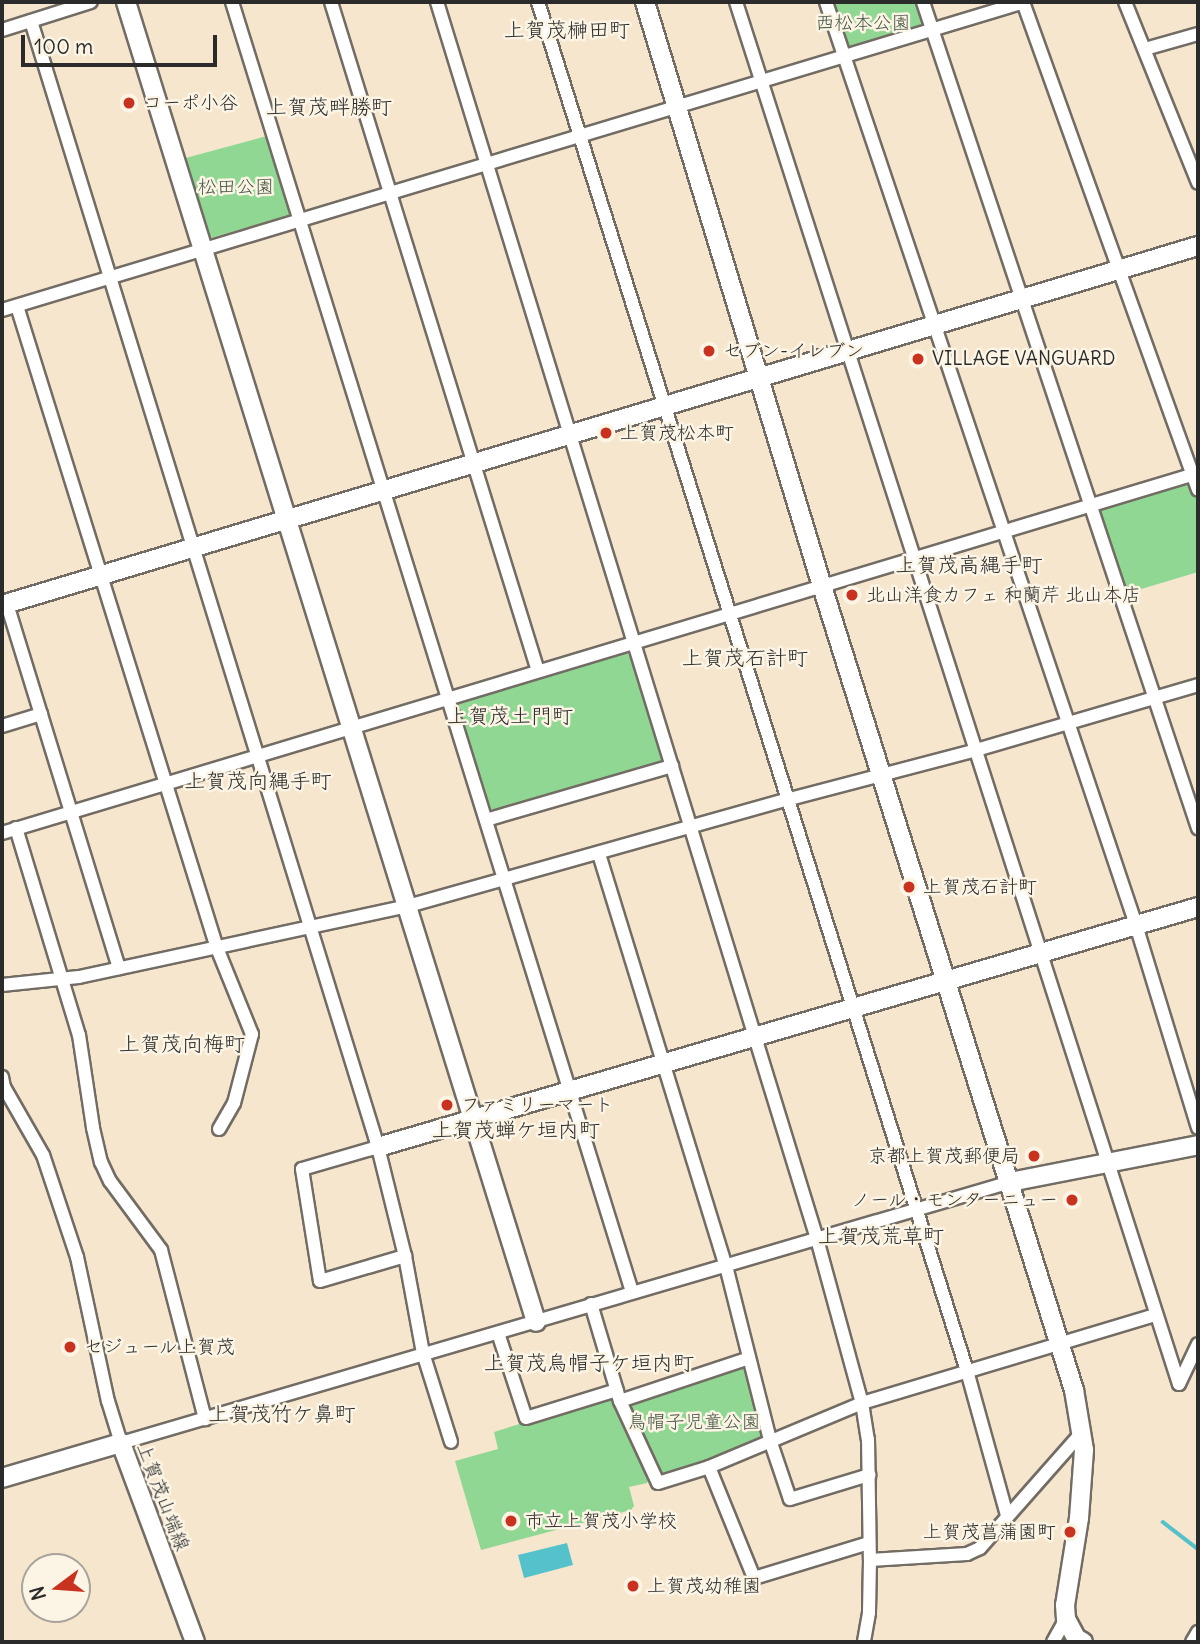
<!DOCTYPE html>
<html>
<head>
<meta charset="utf-8">
<style>
  body { margin:0 }
  #map { position:relative; width:1200px; height:1644px; overflow:hidden; background:#f7e6ce; font-family:Delius,"Klee One",sans-serif }
  div>[style] { position:absolute }
  .green>* { inset:0; background:#8fd792 }
  .water>* { inset:0; background:#55c2cb }
  .stream>* { height:3.5px; margin:-1.75px; padding:0 1.75px; transform-origin:1.75px; border-radius:1.75px; background:#55c2cb }
  .roads { filter:drop-shadow(2px 0 #726c64) drop-shadow(-2px 0 #726c64) drop-shadow(0 2px #726c64) drop-shadow(0 -2px #726c64) }
  .street>* { height:12px; margin:-6px; padding:0 6px; transform-origin:6px; border-radius:6px; background:#fff }
  .secondary>* { height:18px; margin:-9px; padding:0 9px; transform-origin:9px; border-radius:9px; background:#fff }
  .dots>* { width:19px; height:19px; translate:-50% -50%; box-sizing:border-box; border:4px solid #fcf5e5; border-radius:50% }
  span { translate:-50% -50%; white-space:nowrap; text-align:center; line-height:1.15; -webkit-text-stroke:5px #fcf5e5; paint-order:stroke }
  .park-label { font-size:19px; color:#445645 }
  .poi-label { font-size:19px; color:#2b2b2b }
  .left { translate:0 -50%; text-align:left }
  .right { translate:-100% -50%; text-align:right }
  .street-label { font-size:19px; color:#2b2b2b }
  .neighbourhood-label { font-size:21px; color:#2b2b2b }
  .frame { position:absolute; inset:0; border:4px solid #2b2b2b; pointer-events:none }
  .north { position:absolute; left:21px; top:1553px; width:70px; height:70px; box-sizing:border-box; background:#fcf5e5; border:2px solid #a8a49b; border-radius:50%; rotate:254deg; font-size:19px; font-weight:700; line-height:28px; text-align:center; color:#2b2b2b }
  .north::after { content:''; display:block; margin:auto; width:24px; height:32px; background:#c8321e; clip-path:polygon(50% 0,100% 100%,50% 72%,0 100%) }
  .scale { position:absolute; left:21px; top:35px; width:196px; height:32px; box-sizing:border-box; border:4px solid #2b2b2b; border-top:0; padding-left:9px; font-size:21px; line-height:24px; white-space:nowrap; color:#2b2b2b; -webkit-text-stroke:5px #fcf5e5; paint-order:stroke }
</style>
</head>
<body>
<div id="map">
  <div class="green">
    <i style="clip-path:polygon(831px 2px,916px 2px,922px 20px,919px 29px,847px 51px)"></i>
    <i style="clip-path:polygon(267px 136px,291px 215px,207px 239px,182px 159px)"></i>
    <i style="clip-path:polygon(1188px 480px,1198px 500px,1198px 572px,1128px 593px,1123px 589px,1098px 512px,1101px 508px)"></i>
    <i style="clip-path:polygon(625px 653px,632px 656px,664px 758px,660px 764px,494px 811px,486px 805px,457px 708px,462px 699px)"></i>
    <i style="clip-path:polygon(744px 1364px,765px 1437px,662px 1476px,628px 1404px)"></i>
    <i style="clip-path:polygon(609px 1396px,616px 1399px,650px 1476px,647px 1483px,629px 1487px,634px 1506px,631px 1510px,481px 1550px,455px 1461px,498px 1449px,494px 1432px)"></i>
  </div>
  <div class="water">
    <i style="clip-path:polygon(567px 1543px,573px 1565px,524px 1578px,518px 1555px)"></i>
  </div>
  <div class="stream">
    <i style="left:1163px;top:1522px;width:44px;rotate:37.6deg"></i>
  </div>
  <div class="roads">
    <div class="street">
      <i style="left:232px;top:2px;width:1351px;rotate:72.77deg"></i>
      <i style="left:331px;top:2px;width:700px;rotate:72.81deg"></i>
      <i style="left:437px;top:2px;width:1294px;rotate:72.92deg"></i>
      <i style="left:817px;top:1239px;width:170px;rotate:74.7deg"></i>
      <i style="left:862px;top:1403px;width:36px;rotate:81deg"></i>
      <i style="left:868px;top:1439px;width:121px;rotate:89.1deg"></i>
      <i style="left:870px;top:1560px;width:53px;rotate:91.1deg"></i>
      <i style="left:869px;top:1613px;width:29px;rotate:100deg"></i>
      <i style="left:538px;top:2px;width:1435px;rotate:72.6deg"></i>
      <i style="left:967px;top:1371px;width:149px;rotate:74.5deg"></i>
      <i style="left:736px;top:2px;width:1451px;rotate:72.23deg"></i>
      <i style="left:826px;top:2px;width:974px;rotate:71.43deg"></i>
      <i style="left:1136px;top:925px;width:212px;rotate:73deg"></i>
      <i style="left:923px;top:2px;width:871px;rotate:71.59deg"></i>
      <i style="left:1023px;top:2px;width:518px;rotate:70.27deg"></i>
      <i style="left:1125px;top:2px;width:195px;rotate:68deg"></i>
      <i style="left:31px;top:21px;width:1178px;rotate:72.87deg"></i>
      <i style="left:378px;top:1147px;width:112px;rotate:76.1deg"></i>
      <i style="left:405px;top:1256px;width:99px;rotate:79.5deg"></i>
      <i style="left:423px;top:1353px;width:93px;rotate:72.5deg"></i>
      <i style="left:2px;top:30px;width:93px;rotate:-17.5deg"></i>
      <i style="left:1145px;top:49px;width:55px;rotate:-15.8deg"></i>
      <i style="left:17px;top:306px;width:672px;rotate:72.7deg"></i>
      <i style="left:217px;top:948px;width:93px;rotate:67.9deg"></i>
      <i style="left:252px;top:1034px;width:71px;rotate:104.6deg"></i>
      <i style="left:234px;top:1103px;width:30px;rotate:120deg"></i>
      <i style="left:2px;top:310px;width:1067px;rotate:-16.77deg"></i>
      <i style="left:7px;top:604px;width:381px;rotate:72.9deg"></i>
      <i style="left:2px;top:726px;width:41px;rotate:-17.1deg"></i>
      <i style="left:486px;top:820px;width:194px;rotate:-16.2deg"></i>
      <i style="left:16px;top:828px;width:216px;rotate:73.1deg"></i>
      <i style="left:79px;top:1035px;width:94px;rotate:81.4deg"></i>
      <i style="left:93px;top:1128px;width:35px;rotate:77deg"></i>
      <i style="left:101px;top:1162px;width:21px;rotate:65deg"></i>
      <i style="left:110px;top:1181px;width:86px;rotate:53.5deg"></i>
      <i style="left:161px;top:1250px;width:175px;rotate:75.4deg"></i>
      <i style="left:2px;top:833px;width:1249px;rotate:-16.75deg"></i>
      <i style="left:599px;top:854px;width:431px;rotate:72.9deg"></i>
      <i style="left:726px;top:1266px;width:179px;rotate:75.8deg"></i>
      <i style="left:770px;top:1440px;width:62px;rotate:71.3deg"></i>
      <i style="left:790px;top:1499px;width:83px;rotate:-16.9deg"></i>
      <i style="left:2px;top:985px;width:77px;rotate:-5.9deg"></i>
      <i style="left:79px;top:977px;width:337px;rotate:-12.2deg"></i>
      <i style="left:408px;top:906px;width:393px;rotate:-15.7deg"></i>
      <i style="left:786px;top:800px;width:196px;rotate:-14.7deg"></i>
      <i style="left:976px;top:750px;width:231px;rotate:-16.3deg"></i>
      <i style="left:2px;top:1077px;width:10px;rotate:79deg"></i>
      <i style="left:4px;top:1087px;width:78px;rotate:60.2deg"></i>
      <i style="left:43px;top:1155px;width:108px;rotate:71.6deg"></i>
      <i style="left:77px;top:1257px;width:147px;rotate:77.9deg"></i>
      <i style="left:108px;top:1401px;width:44px;rotate:72.8deg"></i>
      <i style="left:121px;top:1443px;width:927px;rotate:-16.36deg"></i>
      <i style="left:378px;top:1147px;width:79px;rotate:163.9deg"></i>
      <i style="left:302px;top:1169px;width:113px;rotate:80.9deg"></i>
      <i style="left:320px;top:1281px;width:89px;rotate:-16.4deg"></i>
      <i style="left:591px;top:1304px;width:101px;rotate:73.4deg"></i>
      <i style="left:620px;top:1401px;width:90px;rotate:65.1deg"></i>
      <i style="left:658px;top:1483px;width:53px;rotate:-17.4deg"></i>
      <i style="left:709px;top:1467px;width:166px;rotate:-22.7deg"></i>
      <i style="left:862px;top:1403px;width:306px;rotate:-16.7deg"></i>
      <i style="left:498px;top:1333px;width:89px;rotate:71.8deg"></i>
      <i style="left:526px;top:1418px;width:95px;rotate:-17.1deg"></i>
      <i style="left:1179px;top:1384px;width:44px;rotate:-64.6deg"></i>
      <i style="left:620px;top:1401px;width:136px;rotate:-18.4deg"></i>
      <i style="left:709px;top:1467px;width:120px;rotate:67.9deg"></i>
      <i style="left:754px;top:1578px;width:120px;rotate:-16.9deg"></i>
      <i style="left:870px;top:1560px;width:97px;rotate:-3.5deg"></i>
      <i style="left:967px;top:1554px;width:14px;rotate:-25deg"></i>
      <i style="left:980px;top:1548px;width:156px;rotate:-48.6deg"></i>
      <i style="left:1053px;top:1642px;width:26px;rotate:-61deg"></i>
      <i style="left:1192px;top:1642px;width:12px;rotate:-59deg"></i>
    </div>
    <div class="secondary">
      <i style="left:126px;top:2px;width:1382px;rotate:72.74deg"></i>
      <i style="left:645px;top:2px;width:610px;rotate:73.14deg"></i>
      <i style="left:822px;top:586px;width:843px;rotate:72.6deg"></i>
      <i style="left:1074px;top:1390px;width:61px;rotate:80.5deg"></i>
      <i style="left:1084px;top:1450px;width:68px;rotate:94.2deg"></i>
      <i style="left:1079px;top:1518px;width:88px;rotate:99.1deg"></i>
      <i style="left:1065px;top:1605px;width:14px;rotate:86deg"></i>
      <i style="left:1066px;top:1619px;width:21px;rotate:62deg"></i>
      <i style="left:1076px;top:1638px;width:8px;rotate:30deg"></i>
      <i style="left:2px;top:605px;width:1249px;rotate:-16.71deg"></i>
      <i style="left:378px;top:1147px;width:854px;rotate:-16.31deg"></i>
      <i style="left:1010px;top:1182px;width:192px;rotate:-11.1deg"></i>
      <i style="left:2px;top:1478px;width:124px;rotate:-16.4deg"></i>
      <i style="left:121px;top:1443px;width:212px;rotate:69.6deg"></i>
    </div>
  </div>
  <div class="dots">
    <i style="left:129px;top:103px;background:#c8321e"></i>
    <i style="left:709px;top:351px;background:#c8321e"></i>
    <i style="left:918px;top:359px;background:#c8321e"></i>
    <i style="left:606px;top:433px;background:#c8321e"></i>
    <i style="left:852px;top:595px;background:#c8321e"></i>
    <i style="left:909px;top:887px;background:#c8321e"></i>
    <i style="left:447px;top:1105px;background:#c8321e"></i>
    <i style="left:1034px;top:1156px;background:#c8321e"></i>
    <i style="left:1072px;top:1200px;background:#c8321e"></i>
    <i style="left:70px;top:1347px;background:#c8321e"></i>
    <i style="left:511px;top:1521px;background:#c8321e"></i>
    <i style="left:1070px;top:1532px;background:#c8321e"></i>
    <i style="left:633px;top:1586px;background:#c8321e"></i>
  </div>
  <div class="park-label">
    <span style="left:863px;top:23px">西松本公園</span>
    <span style="left:236px;top:187px">松田公園</span>
    <span style="left:694px;top:1422px">鳥帽子児童公園</span>
  </div>
  <div class="poi-label">
    <span class="left" style="left:143px;top:103px">コーポ小谷</span>
    <span class="left" style="left:723px;top:351px">セブン-イレブン</span>
    <span class="left" style="left:932px;top:359px">VILLAGE VANGUARD</span>
    <span class="left" style="left:620px;top:433px">上賀茂松本町</span>
    <span class="left" style="left:866px;top:595px">北山洋食カフェ 和蘭芹 北山本店</span>
    <span class="left" style="left:923px;top:887px">上賀茂石計町</span>
    <span class="left" style="left:461px;top:1105px">ファミリーマート</span>
    <span class="right" style="left:1020px;top:1156px">京都上賀茂郵便局</span>
    <span class="right" style="left:1058px;top:1200px">ノール・モンタ－ニュー</span>
    <span class="left" style="left:84px;top:1347px">セジュール上賀茂</span>
    <span class="left" style="left:525px;top:1521px">市立上賀茂小学校</span>
    <span class="right" style="left:1056px;top:1532px">上賀茂菖蒲園町</span>
    <span class="left" style="left:647px;top:1586px">上賀茂幼稚園</span>
  </div>
  <div class="street-label">
    <span style="left:163px;top:1497px;rotate:69deg">上賀茂山端線</span>
  </div>
  <div class="neighbourhood-label">
    <span style="left:567px;top:30px">上賀茂榊田町</span>
    <span style="left:329px;top:107px">上賀茂畔勝町</span>
    <span style="left:969px;top:565px">上賀茂高縄手町</span>
    <span style="left:745px;top:658px">上賀茂石計町</span>
    <span style="left:510px;top:716px">上賀茂土門町</span>
    <span style="left:258px;top:781px">上賀茂向縄手町</span>
    <span style="left:182px;top:1044px">上賀茂向梅町</span>
    <span style="left:516px;top:1130px">上賀茂蝉ケ垣内町</span>
    <span style="left:881px;top:1236px">上賀茂荒草町</span>
    <span style="left:589px;top:1363px">上賀茂烏帽子ケ垣内町</span>
    <span style="left:282px;top:1414px">上賀茂竹ケ鼻町</span>
  </div>
  <div class="frame"></div>
  <div class="north">N</div>
  <div class="scale">100 m</div>
</div>
</body>
</html>
